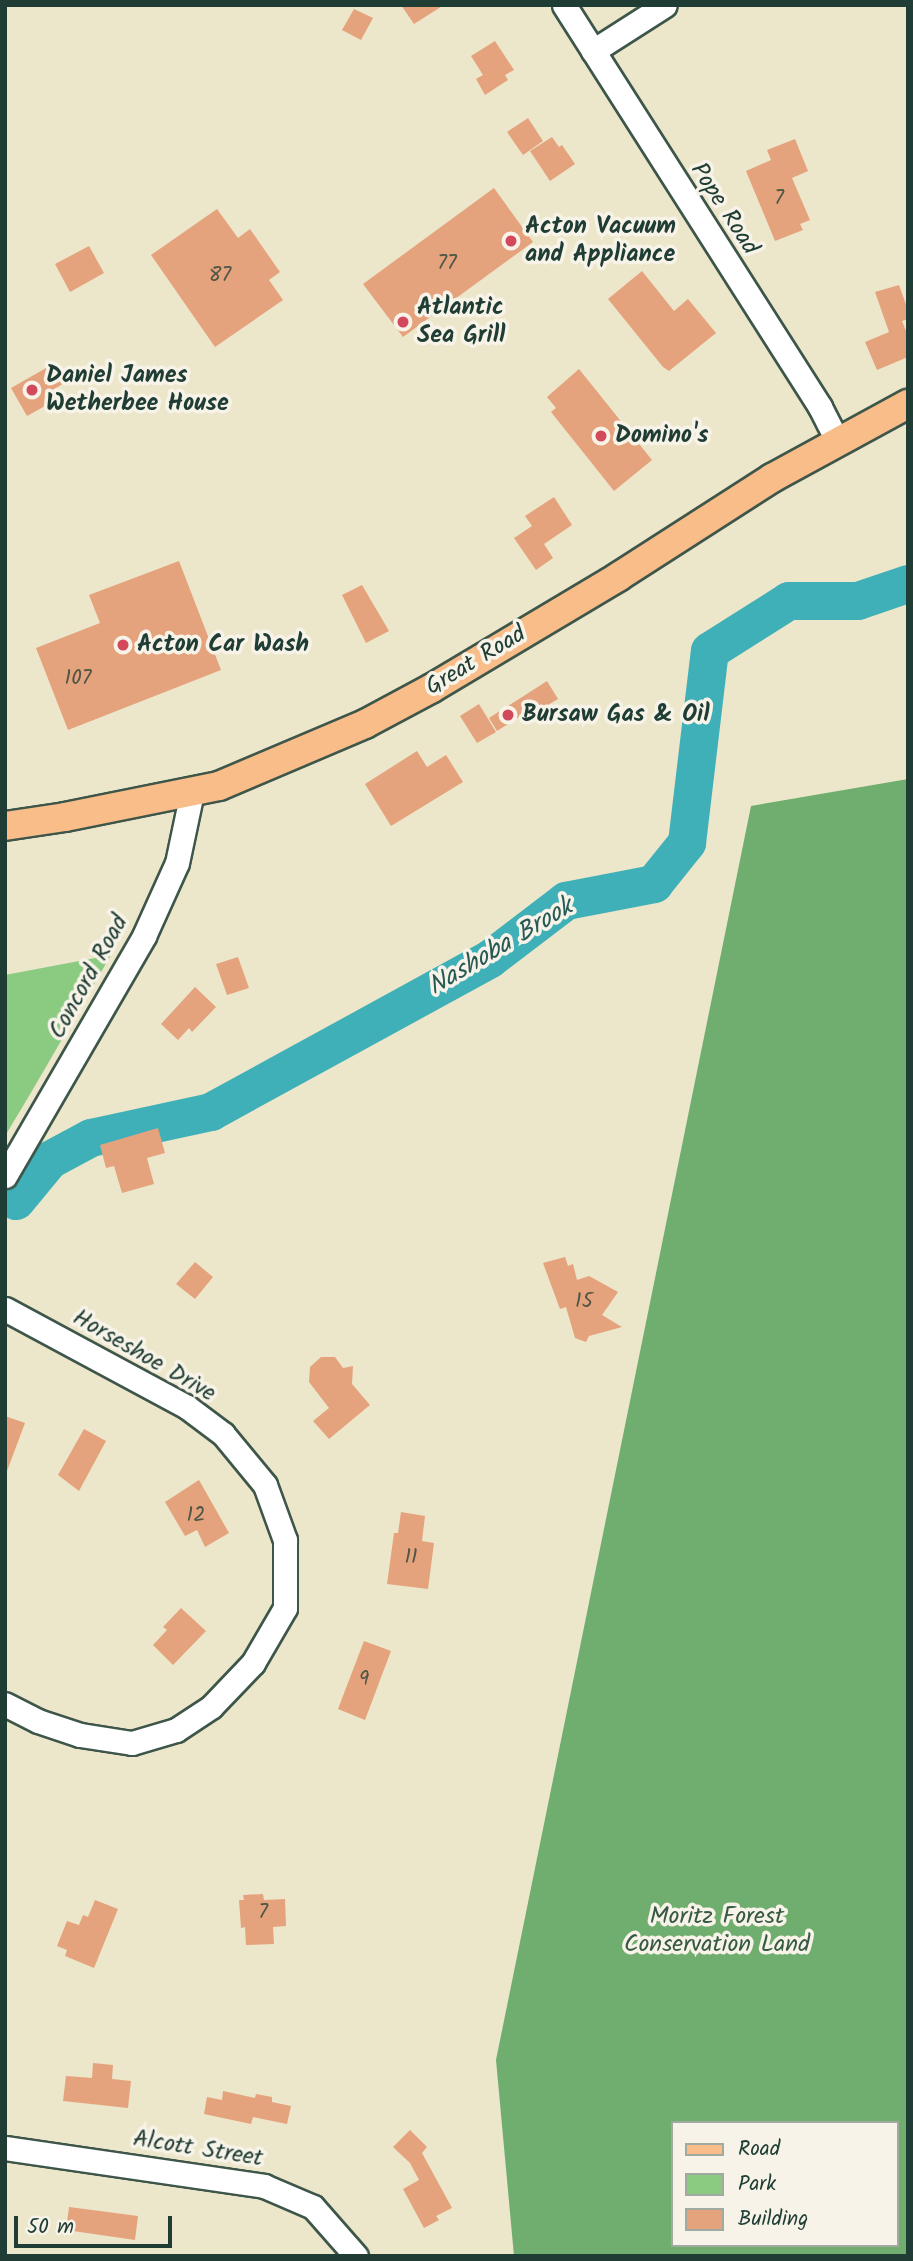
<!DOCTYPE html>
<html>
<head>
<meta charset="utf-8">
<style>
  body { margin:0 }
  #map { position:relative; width:913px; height:2261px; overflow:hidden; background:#ece6ca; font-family:Kalam,sans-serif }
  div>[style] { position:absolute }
  .green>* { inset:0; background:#8bca81 }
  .forest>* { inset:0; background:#70ae6f }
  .river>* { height:38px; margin:-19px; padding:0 19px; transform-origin:19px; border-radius:19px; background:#3fb0b8 }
  .building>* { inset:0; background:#e5a37d }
  .roads { filter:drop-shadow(2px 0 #3e564a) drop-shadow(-2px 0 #3e564a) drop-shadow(0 2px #3e564a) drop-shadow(0 -2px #3e564a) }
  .minor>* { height:23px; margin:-11.5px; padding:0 11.5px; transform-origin:11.5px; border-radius:11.5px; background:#fff }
  .major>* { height:28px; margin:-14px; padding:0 14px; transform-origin:14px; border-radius:14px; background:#f8bd89 }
  .dots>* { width:19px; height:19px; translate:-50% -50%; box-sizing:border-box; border:4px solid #f7f3e8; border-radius:50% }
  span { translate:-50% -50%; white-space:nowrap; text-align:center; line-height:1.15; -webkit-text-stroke:7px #f7f3e8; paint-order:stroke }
  .number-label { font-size:21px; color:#505646 }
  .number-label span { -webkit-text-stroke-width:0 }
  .street-label { font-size:24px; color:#1f3d34 }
  .poi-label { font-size:24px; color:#1f3d34; font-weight:700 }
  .left { translate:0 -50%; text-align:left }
  .park-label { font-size:24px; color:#355943 }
  .water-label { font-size:26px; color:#275a55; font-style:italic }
  .frame { position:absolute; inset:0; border:7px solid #1f3d34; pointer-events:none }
  .legend { position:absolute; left:671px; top:2121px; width:228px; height:126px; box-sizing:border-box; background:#f7f3e8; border:2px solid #a1aaa0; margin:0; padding:9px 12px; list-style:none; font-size:21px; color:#1f3d34 }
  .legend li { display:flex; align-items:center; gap:14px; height:35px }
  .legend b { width:35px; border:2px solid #a1aaa0 }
  .scale { position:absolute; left:14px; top:2216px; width:158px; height:32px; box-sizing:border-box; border:4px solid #1f3d34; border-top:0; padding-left:9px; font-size:21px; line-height:24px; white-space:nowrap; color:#1f3d34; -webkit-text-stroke:5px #f7f3e8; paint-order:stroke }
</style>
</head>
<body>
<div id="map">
  <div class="green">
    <i style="clip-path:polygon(111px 955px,29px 1096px,5px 1136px,5px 975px)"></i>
  </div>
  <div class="forest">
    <i style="clip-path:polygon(evenodd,908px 779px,908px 2256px,514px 2256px,496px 2060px,751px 806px,908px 779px,673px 2123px,897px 2123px,897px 2245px,673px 2245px,673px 2123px)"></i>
  </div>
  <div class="river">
    <i style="left:16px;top:1201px;width:53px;rotate:-50.3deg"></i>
    <i style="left:50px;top:1160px;width:47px;rotate:-28.2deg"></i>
    <i style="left:91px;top:1138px;width:123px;rotate:-12.2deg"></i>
    <i style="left:211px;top:1112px;width:318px;rotate:-28.7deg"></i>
    <i style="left:490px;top:959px;width:96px;rotate:-37.3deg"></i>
    <i style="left:566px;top:901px;width:90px;rotate:-10.9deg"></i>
    <i style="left:654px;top:884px;width:53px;rotate:-51.2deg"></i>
    <i style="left:687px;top:843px;width:193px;rotate:-83.2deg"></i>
    <i style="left:710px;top:651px;width:93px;rotate:-32.3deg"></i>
    <i style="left:789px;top:601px;width:69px"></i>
    <i style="left:858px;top:601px;width:53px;rotate:-18.8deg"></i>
  </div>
  <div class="building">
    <i style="clip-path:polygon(401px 5px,444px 5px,414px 24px)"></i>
    <i style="clip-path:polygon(354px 9px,373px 18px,361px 40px,342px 30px)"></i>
    <i style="clip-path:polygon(495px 41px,514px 70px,505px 75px,508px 80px,485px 95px,476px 79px,483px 75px,471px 56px)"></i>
    <i style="clip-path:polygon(528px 118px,543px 141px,523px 155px,507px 132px)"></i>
    <i style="clip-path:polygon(552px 137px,559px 147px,562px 145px,575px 164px,550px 181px,530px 151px)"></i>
    <i style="clip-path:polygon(795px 139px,808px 171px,792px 178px,810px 220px,800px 224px,803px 230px,775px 241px,746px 171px,771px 160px,767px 150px)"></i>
    <i style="clip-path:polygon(494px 188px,533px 242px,403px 337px,363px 284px)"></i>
    <i style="clip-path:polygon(217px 209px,238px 238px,250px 229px,280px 272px,269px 280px,283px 300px,215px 347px,151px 255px)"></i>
    <i style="clip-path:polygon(89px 246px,104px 273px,70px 292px,55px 264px)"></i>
    <i style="clip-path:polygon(642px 271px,674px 311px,688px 299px,716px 333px,669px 371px,663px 367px,608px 299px)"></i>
    <i style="clip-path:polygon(899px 285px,908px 310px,908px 319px,902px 321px,908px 336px,908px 357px,877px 370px,865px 342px,889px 332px,875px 292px)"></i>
    <i style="clip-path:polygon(55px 363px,66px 382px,49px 392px,54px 401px,27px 416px,11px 388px)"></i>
    <i style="clip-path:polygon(579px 369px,652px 460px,614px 491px,551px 412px,556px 408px,547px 397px)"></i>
    <i style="clip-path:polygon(554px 497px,572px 525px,544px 544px,553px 558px,536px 570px,514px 538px,532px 526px,525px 516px)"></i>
    <i style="clip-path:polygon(179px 561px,221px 670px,68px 730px,36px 648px,100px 623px,89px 595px)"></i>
    <i style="clip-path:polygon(362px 585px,389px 631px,366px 643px,342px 595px)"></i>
    <i style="clip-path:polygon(547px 681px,558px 699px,533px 714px,530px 710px,497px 731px,489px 718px)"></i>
    <i style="clip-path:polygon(479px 704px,496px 732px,477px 743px,460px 716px)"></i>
    <i style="clip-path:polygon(417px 751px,427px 767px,446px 755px,463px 782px,391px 826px,365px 784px)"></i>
    <i style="clip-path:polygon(238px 957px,249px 988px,227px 995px,216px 964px)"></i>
    <i style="clip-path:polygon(195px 987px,216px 1007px,192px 1032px,189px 1028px,178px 1040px,161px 1024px)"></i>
    <i style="clip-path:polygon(158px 1128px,165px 1153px,147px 1158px,154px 1184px,122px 1193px,114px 1166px,106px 1168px,100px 1145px)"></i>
    <i style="clip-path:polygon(565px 1257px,568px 1266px,573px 1264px,577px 1280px,589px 1276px,618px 1292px,602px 1315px,622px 1327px,589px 1336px,586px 1342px,575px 1338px,566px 1307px,560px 1309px,543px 1263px)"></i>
    <i style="clip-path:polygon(195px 1262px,213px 1277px,195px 1299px,176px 1284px)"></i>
    <i style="clip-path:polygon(321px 1357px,335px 1357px,343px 1368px,353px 1366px,352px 1384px,370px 1405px,329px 1439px,313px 1421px,329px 1408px,309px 1382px,310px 1367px)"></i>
    <i style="clip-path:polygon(5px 1416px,25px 1423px,7px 1471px,5px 1471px)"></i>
    <i style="clip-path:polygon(84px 1429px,106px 1441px,79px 1491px,58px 1475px)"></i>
    <i style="clip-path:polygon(199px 1480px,229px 1533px,205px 1547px,197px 1530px,185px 1536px,165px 1502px)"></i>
    <i style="clip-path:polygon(401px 1512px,425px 1516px,422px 1541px,434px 1543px,428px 1589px,387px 1584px,394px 1533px,398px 1533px)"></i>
    <i style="clip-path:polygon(181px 1608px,206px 1631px,173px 1665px,153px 1645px,167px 1630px,163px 1627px)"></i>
    <i style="clip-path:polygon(364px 1641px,391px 1651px,365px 1720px,338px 1709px)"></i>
    <i style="clip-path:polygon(263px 1894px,264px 1900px,285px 1899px,286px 1926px,273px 1927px,274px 1944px,246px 1945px,245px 1927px,241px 1928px,239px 1900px,244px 1900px,243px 1895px)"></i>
    <i style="clip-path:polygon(95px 1900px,118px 1909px,94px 1968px,65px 1956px,67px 1950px,57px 1946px,67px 1921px,79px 1925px,83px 1915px,88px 1917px)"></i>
    <i style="clip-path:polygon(93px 2063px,113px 2065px,112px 2079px,131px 2081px,128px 2108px,63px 2101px,66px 2076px,92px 2078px)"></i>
    <i style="clip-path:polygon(223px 2091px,255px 2098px,256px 2094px,272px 2097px,272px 2102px,291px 2106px,287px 2124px,253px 2117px,251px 2124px,204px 2114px,207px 2097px,222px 2100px)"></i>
    <i style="clip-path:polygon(410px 2130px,427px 2147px,422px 2153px,452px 2208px,436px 2216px,439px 2220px,424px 2228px,403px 2189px,419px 2180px,410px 2163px,393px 2147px)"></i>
    <i style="clip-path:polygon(69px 2207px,138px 2216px,135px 2240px,66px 2230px)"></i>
  </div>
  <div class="roads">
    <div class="minor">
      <i style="left:564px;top:5px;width:477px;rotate:57.5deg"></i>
      <i style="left:820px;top:407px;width:39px;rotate:63deg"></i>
      <i style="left:593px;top:51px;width:85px;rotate:-32.6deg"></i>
      <i style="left:5px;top:1176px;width:277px;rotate:-59.9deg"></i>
      <i style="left:144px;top:936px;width:80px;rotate:-65.7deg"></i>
      <i style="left:177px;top:863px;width:73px;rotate:-78.1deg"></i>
      <i style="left:5px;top:1309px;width:207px;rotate:28.3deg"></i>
      <i style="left:187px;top:1407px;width:45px;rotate:36.9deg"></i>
      <i style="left:223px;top:1434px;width:66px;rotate:50.5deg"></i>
      <i style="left:265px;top:1485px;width:59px;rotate:70deg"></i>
      <i style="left:285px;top:1540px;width:68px;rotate:90deg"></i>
      <i style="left:285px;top:1608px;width:64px;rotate:120.2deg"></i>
      <i style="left:253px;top:1663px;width:61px;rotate:133.7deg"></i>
      <i style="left:211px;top:1707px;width:42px;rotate:146.7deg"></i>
      <i style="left:176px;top:1730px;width:46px;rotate:163.5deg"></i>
      <i style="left:132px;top:1743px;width:53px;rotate:-171.3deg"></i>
      <i style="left:80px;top:1735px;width:44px;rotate:-161.6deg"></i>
      <i style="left:38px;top:1721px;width:37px;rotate:-153deg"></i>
      <i style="left:5px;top:2148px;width:262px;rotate:8.3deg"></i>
      <i style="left:264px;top:2186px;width:53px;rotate:23.2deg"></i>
      <i style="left:313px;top:2207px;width:65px;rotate:48.7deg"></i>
    </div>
    <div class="major">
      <i style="left:5px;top:826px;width:61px;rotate:-8.5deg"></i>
      <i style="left:65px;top:817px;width:157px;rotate:-11.4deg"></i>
      <i style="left:219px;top:786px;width:159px;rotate:-23deg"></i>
      <i style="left:365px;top:724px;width:76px;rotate:-28.2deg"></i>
      <i style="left:432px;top:688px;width:217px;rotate:-30.8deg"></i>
      <i style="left:618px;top:577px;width:183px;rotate:-32.7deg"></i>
      <i style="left:772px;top:478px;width:155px;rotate:-28.6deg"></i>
    </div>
  </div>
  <div class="dots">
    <i style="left:511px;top:241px;background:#d1495b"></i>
    <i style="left:403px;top:322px;background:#d1495b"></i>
    <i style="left:32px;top:390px;background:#d1495b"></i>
    <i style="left:601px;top:436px;background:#d1495b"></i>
    <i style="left:123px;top:645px;background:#d1495b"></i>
    <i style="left:508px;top:715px;background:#d1495b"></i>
  </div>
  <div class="number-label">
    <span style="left:779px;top:199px">7</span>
    <span style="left:447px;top:264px">77</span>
    <span style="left:220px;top:276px">87</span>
    <span style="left:78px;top:679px">107</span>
    <span style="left:584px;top:1302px">15</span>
    <span style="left:196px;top:1516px">12</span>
    <span style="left:411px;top:1558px">11</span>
    <span style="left:364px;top:1680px">9</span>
    <span style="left:263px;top:1913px">7</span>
  </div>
  <div class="street-label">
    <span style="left:724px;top:209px;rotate:57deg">Pope Road</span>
    <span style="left:476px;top:661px;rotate:-31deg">Great Road</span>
    <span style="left:89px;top:977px;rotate:-61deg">Concord Road</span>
    <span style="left:144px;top:1356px;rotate:30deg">Horseshoe Drive</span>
    <span style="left:198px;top:2149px;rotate:9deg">Alcott Street</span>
  </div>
  <div class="poi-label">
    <span class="left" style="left:525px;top:241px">Acton Vacuum<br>and Appliance</span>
    <span class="left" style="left:417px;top:322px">Atlantic<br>Sea Grill</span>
    <span class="left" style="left:46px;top:390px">Daniel James<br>Wetherbee House</span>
    <span class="left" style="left:615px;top:436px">Domino's</span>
    <span class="left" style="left:137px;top:645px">Acton Car Wash</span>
    <span class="left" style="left:522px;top:715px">Bursaw Gas &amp; Oil</span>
  </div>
  <div class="park-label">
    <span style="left:717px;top:1931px">Moritz Forest<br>Conservation Land</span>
  </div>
  <div class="water-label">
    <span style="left:501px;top:948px;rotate:-31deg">Nashoba Brook</span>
  </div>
  <div class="frame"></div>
  <ul class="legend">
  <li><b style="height:9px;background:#f8bd89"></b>Road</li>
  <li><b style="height:19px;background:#8bca81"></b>Park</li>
  <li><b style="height:19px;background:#e5a37d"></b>Building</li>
  </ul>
  <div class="scale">50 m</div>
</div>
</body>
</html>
